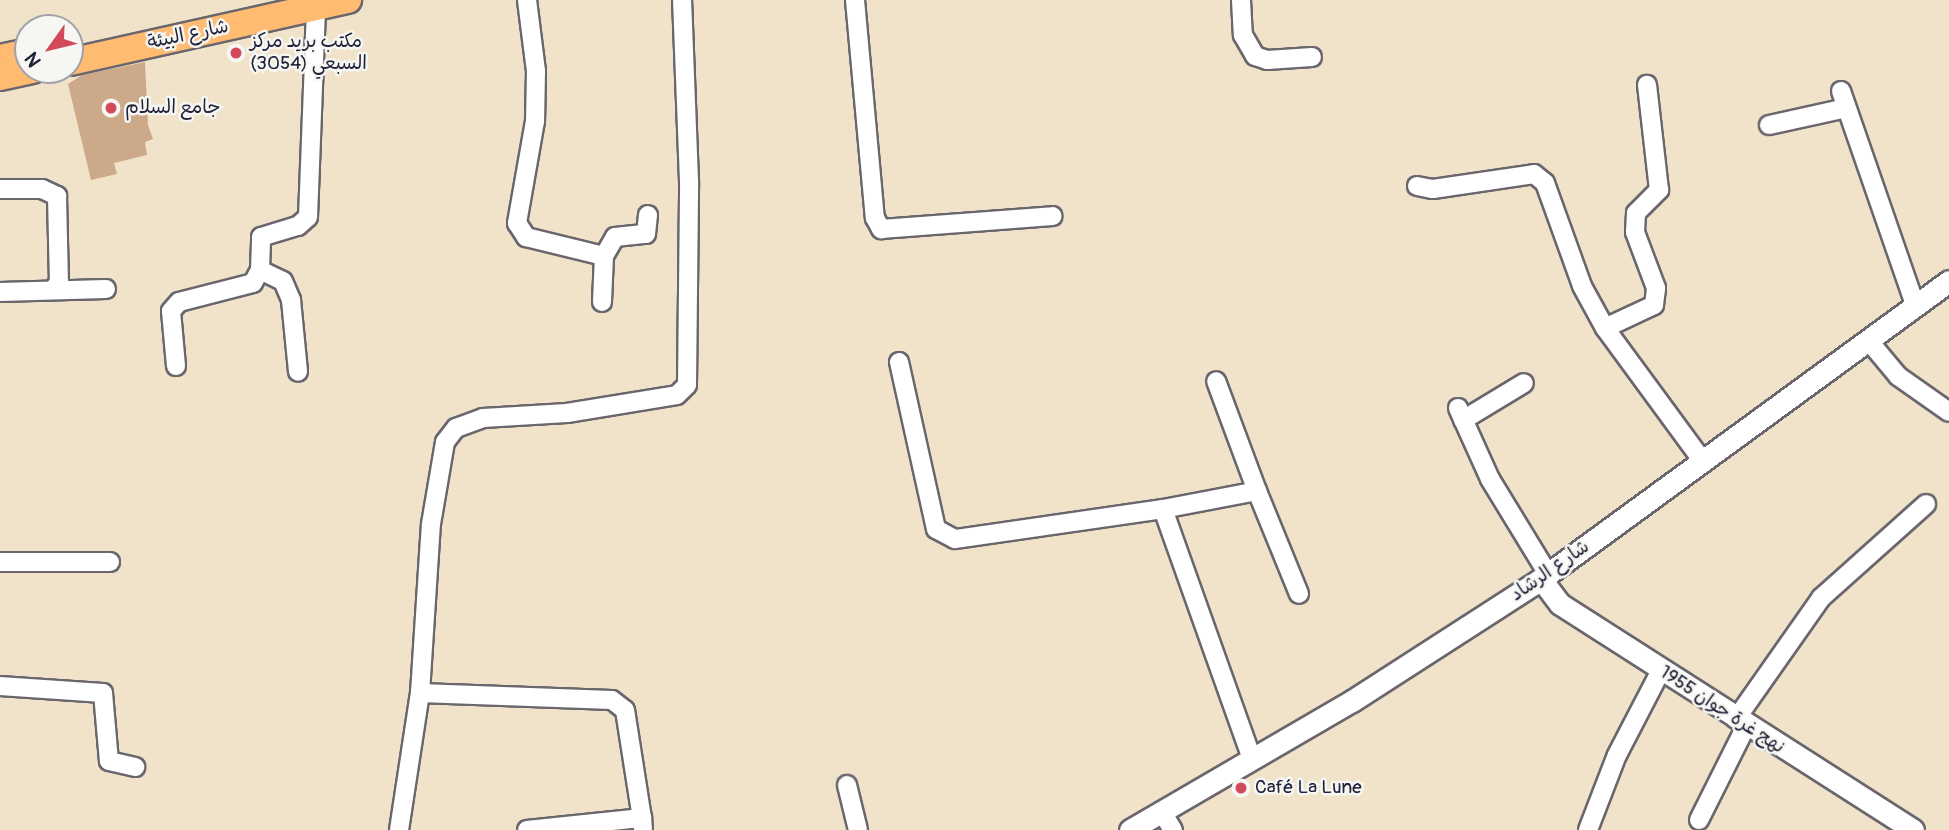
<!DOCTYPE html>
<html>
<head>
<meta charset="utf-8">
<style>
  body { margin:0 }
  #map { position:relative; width:1949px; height:830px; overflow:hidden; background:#f0e3c9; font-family:Pangolin,"Playpen Sans Arabic",sans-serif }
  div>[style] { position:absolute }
  .building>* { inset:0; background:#cca988 }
  .roads { filter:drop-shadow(2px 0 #6a666d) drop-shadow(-2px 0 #6a666d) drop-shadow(0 2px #6a666d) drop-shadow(0 -2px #6a666d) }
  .minor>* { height:18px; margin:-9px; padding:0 9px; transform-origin:9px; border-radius:9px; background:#fff }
  .tertiary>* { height:21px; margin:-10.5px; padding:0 10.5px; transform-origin:10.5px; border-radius:10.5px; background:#fff }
  .primary>* { height:26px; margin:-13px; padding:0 13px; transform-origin:13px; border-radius:13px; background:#febb71 }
  .dots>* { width:19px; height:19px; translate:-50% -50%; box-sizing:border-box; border:4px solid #f6f6f2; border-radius:50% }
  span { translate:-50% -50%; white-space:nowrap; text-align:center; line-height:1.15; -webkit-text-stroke:5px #f6f6f2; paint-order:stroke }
  .street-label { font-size:19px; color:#22223b }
  .poi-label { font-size:19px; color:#22223b }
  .left { translate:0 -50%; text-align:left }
  .north { position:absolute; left:14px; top:14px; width:70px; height:70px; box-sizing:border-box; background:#f6f6f2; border:2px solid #a1a1a9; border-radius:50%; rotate:236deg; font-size:19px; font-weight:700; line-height:28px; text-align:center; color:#22223b }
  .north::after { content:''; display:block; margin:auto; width:24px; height:32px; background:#d1495b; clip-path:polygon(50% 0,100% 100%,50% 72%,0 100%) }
</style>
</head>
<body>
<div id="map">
  <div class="building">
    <i style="clip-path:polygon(145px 62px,148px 125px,153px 139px,145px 142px,147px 155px,114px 163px,117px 174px,91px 180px,68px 84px,82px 75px)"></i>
  </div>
  <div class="roads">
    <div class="minor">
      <i style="left:527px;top:0;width:72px;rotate:82.8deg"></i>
      <i style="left:536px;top:71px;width:50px;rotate:91.1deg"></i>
      <i style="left:535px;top:121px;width:104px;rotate:100deg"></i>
      <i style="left:517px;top:223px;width:17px;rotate:57deg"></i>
      <i style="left:526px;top:237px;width:80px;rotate:13.7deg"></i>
      <i style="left:604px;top:256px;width:46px;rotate:92.5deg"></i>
      <i style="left:855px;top:0;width:219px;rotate:84.8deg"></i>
      <i style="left:875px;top:218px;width:13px;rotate:61deg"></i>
      <i style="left:881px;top:229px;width:172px;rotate:-4.3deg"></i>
      <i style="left:1241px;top:0;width:35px;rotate:87deg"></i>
      <i style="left:1243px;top:35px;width:24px;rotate:60deg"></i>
      <i style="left:1255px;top:56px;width:13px;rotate:18deg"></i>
      <i style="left:1267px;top:60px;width:45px;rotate:-3.8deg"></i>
      <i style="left:1841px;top:91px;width:226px;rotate:70.9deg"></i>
      <i style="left:1769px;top:125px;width:79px;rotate:-12.4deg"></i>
      <i style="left:1417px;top:186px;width:16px;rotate:11deg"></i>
      <i style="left:1433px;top:189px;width:102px;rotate:-8.4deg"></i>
      <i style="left:1534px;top:174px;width:14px;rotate:39deg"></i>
      <i style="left:1545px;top:183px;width:109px;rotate:70.2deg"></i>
      <i style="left:1582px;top:286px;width:48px;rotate:61.3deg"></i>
      <i style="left:1605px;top:328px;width:167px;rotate:53.7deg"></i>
      <i style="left:0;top:189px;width:42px"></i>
      <i style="left:42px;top:189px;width:17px;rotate:25deg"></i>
      <i style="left:57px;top:196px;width:86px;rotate:88.7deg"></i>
      <i style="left:59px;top:282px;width:9px;rotate:126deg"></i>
      <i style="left:604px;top:256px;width:22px;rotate:-60deg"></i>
      <i style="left:615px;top:237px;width:31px;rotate:-6deg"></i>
      <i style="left:646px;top:234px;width:19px;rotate:-84deg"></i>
      <i style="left:260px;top:270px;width:25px;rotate:26deg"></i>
      <i style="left:283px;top:281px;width:21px;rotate:67deg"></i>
      <i style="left:291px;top:300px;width:72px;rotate:84.4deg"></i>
      <i style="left:0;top:292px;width:106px;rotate:-1.6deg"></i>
      <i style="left:1605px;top:328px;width:54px;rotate:-25.1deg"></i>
      <i style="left:1654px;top:305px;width:17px;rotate:-83deg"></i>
      <i style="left:1656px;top:288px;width:60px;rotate:-110.6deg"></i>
      <i style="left:1635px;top:232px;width:19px;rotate:-87deg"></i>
      <i style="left:1636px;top:213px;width:33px;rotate:-45deg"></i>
      <i style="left:1659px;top:190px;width:106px;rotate:-96.5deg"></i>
      <i style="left:1868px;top:340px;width:47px;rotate:50.2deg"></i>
      <i style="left:1898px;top:376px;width:62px;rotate:35.2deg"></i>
      <i style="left:899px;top:362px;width:171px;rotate:77.5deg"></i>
      <i style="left:936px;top:529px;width:21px;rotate:28deg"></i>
      <i style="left:955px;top:539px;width:210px;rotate:-8.2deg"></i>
      <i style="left:1163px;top:509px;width:265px;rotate:70.4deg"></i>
      <i style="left:176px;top:366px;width:55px;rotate:-95.2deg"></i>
      <i style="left:171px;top:311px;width:12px;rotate:-48deg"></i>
      <i style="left:179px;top:302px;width:76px;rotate:-14.4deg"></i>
      <i style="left:253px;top:283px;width:15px;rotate:-62deg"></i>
      <i style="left:260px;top:270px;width:33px;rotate:-88deg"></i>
      <i style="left:261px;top:237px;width:39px;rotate:-17deg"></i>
      <i style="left:298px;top:226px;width:13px;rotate:-42deg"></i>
      <i style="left:308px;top:217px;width:210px;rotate:-87.8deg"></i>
      <i style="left:1458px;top:408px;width:78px;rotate:65.7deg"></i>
      <i style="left:1490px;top:479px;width:111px;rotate:58.6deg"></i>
      <i style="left:1463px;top:420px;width:71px;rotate:-31.2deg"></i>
      <i style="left:1257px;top:491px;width:111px;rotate:67.8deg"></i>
      <i style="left:1163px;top:509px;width:96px;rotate:-10.8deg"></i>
      <i style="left:1257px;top:491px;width:117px;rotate:-110.4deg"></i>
      <i style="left:0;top:562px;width:110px"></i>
      <i style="left:0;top:686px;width:103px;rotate:3.9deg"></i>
      <i style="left:103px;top:693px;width:68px;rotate:85deg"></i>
      <i style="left:109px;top:761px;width:27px;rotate:13deg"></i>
      <i style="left:420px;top:693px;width:169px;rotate:-86.3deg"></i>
      <i style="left:431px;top:524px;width:83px;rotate:-80.3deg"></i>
      <i style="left:445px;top:442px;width:18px;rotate:-52deg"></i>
      <i style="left:456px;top:428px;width:29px;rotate:-20deg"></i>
      <i style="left:483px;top:418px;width:84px;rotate:-3.4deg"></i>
      <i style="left:567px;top:413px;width:111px;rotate:-9.3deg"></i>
      <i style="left:677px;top:395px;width:14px;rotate:-45deg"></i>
      <i style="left:687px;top:385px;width:204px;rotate:-89.4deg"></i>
      <i style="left:689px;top:181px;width:181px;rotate:-92.2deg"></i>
      <i style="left:1736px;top:719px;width:148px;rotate:-54.9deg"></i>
      <i style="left:1821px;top:598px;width:141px;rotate:-41.8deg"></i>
      <i style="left:847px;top:785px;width:46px;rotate:76.3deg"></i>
      <i style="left:1162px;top:812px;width:21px;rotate:59deg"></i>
      <i style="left:1699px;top:820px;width:105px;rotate:-63.4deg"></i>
      <i style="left:399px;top:830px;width:139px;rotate:-81.3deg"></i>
      <i style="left:420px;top:693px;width:192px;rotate:2.1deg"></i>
      <i style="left:612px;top:700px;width:16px;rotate:38deg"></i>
      <i style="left:625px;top:710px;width:109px;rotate:81.1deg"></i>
      <i style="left:527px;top:830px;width:116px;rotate:-6deg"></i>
      <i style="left:642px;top:818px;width:11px;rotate:85deg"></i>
      <i style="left:1588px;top:830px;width:80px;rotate:-68.9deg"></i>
      <i style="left:1617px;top:755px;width:96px;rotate:-62.6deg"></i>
    </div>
    <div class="tertiary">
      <i style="left:1541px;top:579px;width:31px;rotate:53deg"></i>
      <i style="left:1560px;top:604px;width:419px;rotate:32.6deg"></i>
      <i style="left:1130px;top:830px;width:257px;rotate:-30.2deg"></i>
      <i style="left:1352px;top:701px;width:225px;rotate:-32.8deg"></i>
      <i style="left:1541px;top:579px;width:505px;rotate:-36.14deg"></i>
    </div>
    <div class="primary">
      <i style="left:0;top:58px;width:29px;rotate:-12deg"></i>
      <i style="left:70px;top:62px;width:285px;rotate:-12.6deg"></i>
      <i style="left:0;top:77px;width:33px;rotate:-12deg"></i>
    </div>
  </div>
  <div class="dots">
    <i style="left:236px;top:53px;background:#d1495b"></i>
    <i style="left:111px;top:108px;background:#d1495b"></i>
    <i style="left:1241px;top:788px;background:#d1495b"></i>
  </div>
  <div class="street-label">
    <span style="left:188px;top:35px;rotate:-12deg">شارع البيئة</span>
    <span style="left:1550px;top:571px;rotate:-35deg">شارع الرشاد</span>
    <span style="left:1722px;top:710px;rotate:33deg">نهج غرة جوان 1955</span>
  </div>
  <div class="poi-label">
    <span class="left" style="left:250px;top:53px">مكتب بريد مركز<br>السبعي (3054)</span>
    <span class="left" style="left:125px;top:108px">جامع السلام</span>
    <span class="left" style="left:1255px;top:788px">Café La Lune</span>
  </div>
  <div class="north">N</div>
</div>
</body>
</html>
